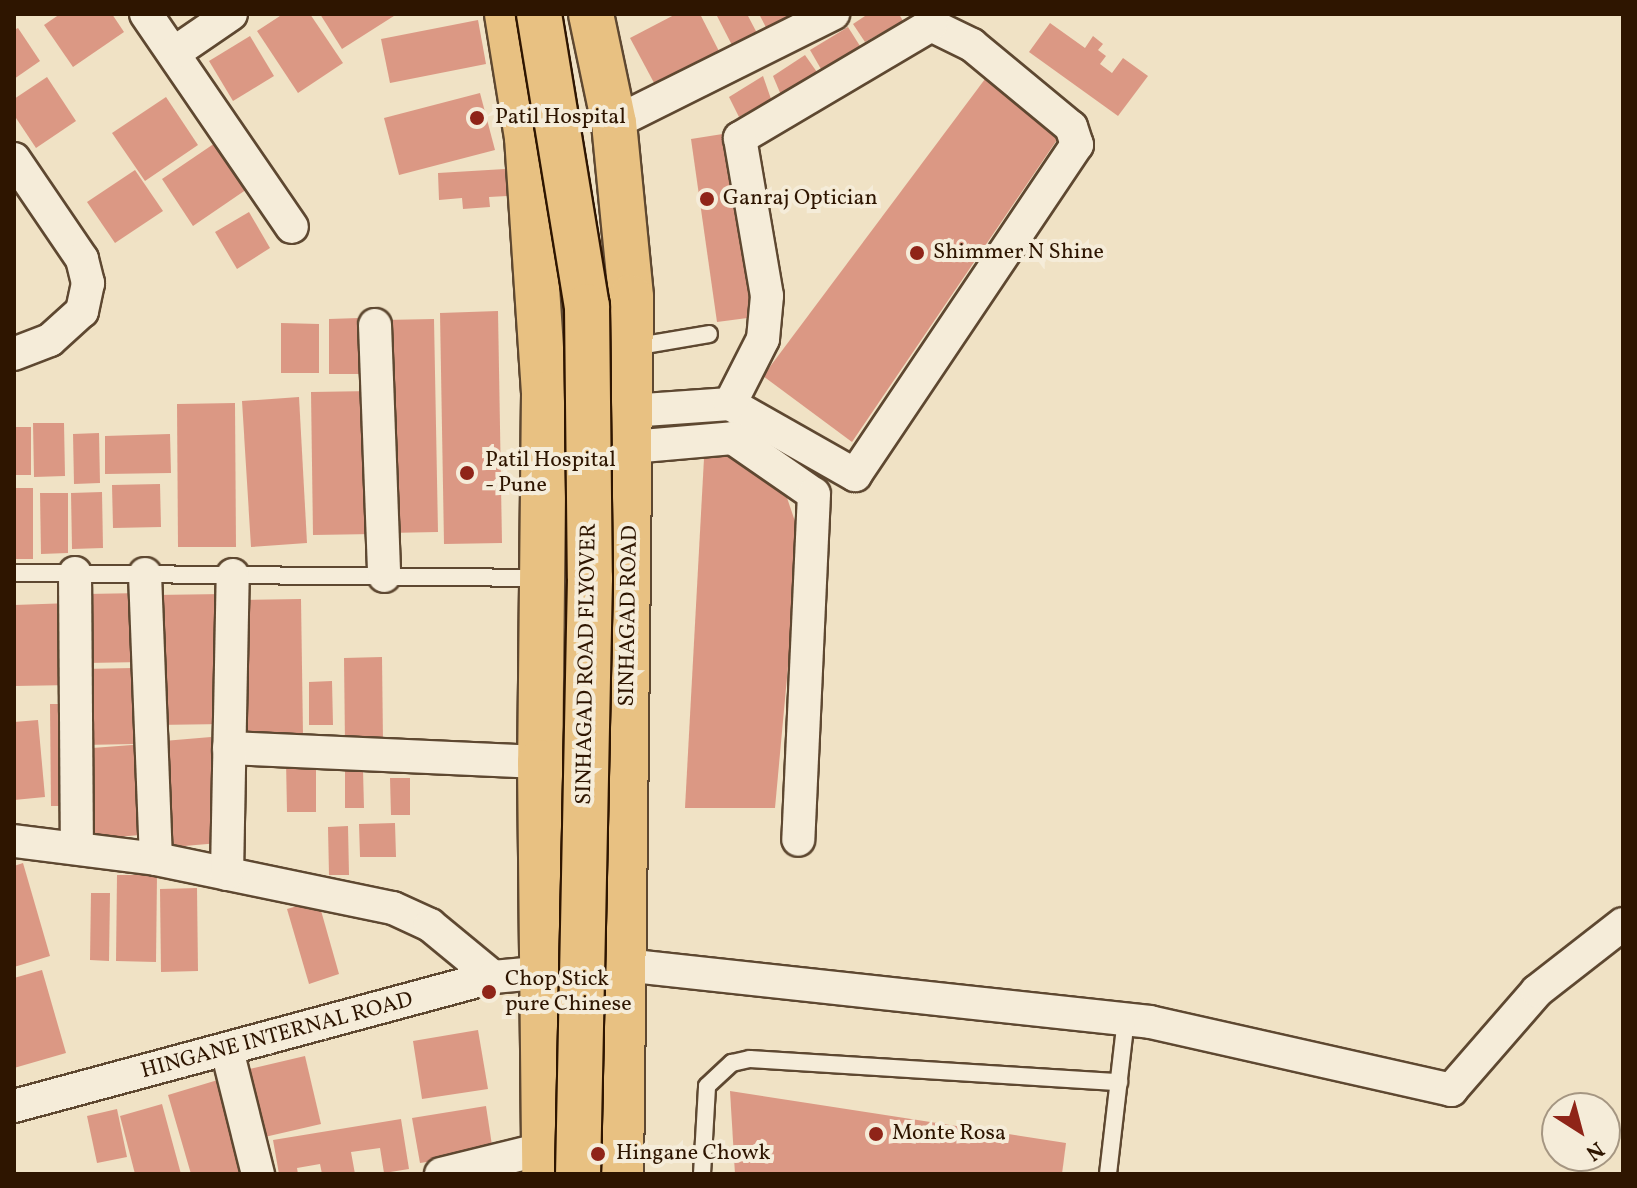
<!DOCTYPE html>
<html>
<head>
<meta charset="utf-8">
<style>
  body { margin:0 }
  #map { position:relative; width:1637px; height:1188px; overflow:hidden; background:#f0e2c5; font-family:Vollkorn,serif }
  div>[style] { position:absolute }
  .building>* { inset:0; background:#db9884 }
  .roads { filter:drop-shadow(2px 0 #5e4831) drop-shadow(-2px 0 #5e4831) drop-shadow(0 2px #5e4831) drop-shadow(0 -2px #5e4831) }
  .lane>* { height:16px; margin:-8px; padding:0 8px; transform-origin:8px; border-radius:8px; background:#f5ecd9 }
  .street>* { height:32px; margin:-16px; padding:0 16px; transform-origin:16px; border-radius:16px; background:#f5ecd9 }
  .primary>* { height:44px; margin:-22px; padding:0 22px; transform-origin:22px; border-radius:22px; background:#e8c182 }
  .bridges { filter:drop-shadow(2px 0 #2e1500) drop-shadow(-2px 0 #2e1500) drop-shadow(0 2px #2e1500) drop-shadow(0 -2px #2e1500) }
  .primary-bridge>* { height:44px; margin:-22px; padding:0 22px; transform-origin:22px; border-radius:22px; background:#e8c182 }
  .dots>* { width:22px; height:22px; translate:-50% -50%; box-sizing:border-box; border:4px solid #f5ecd9; border-radius:50% }
  span { translate:-50% -50%; white-space:nowrap; text-align:center; line-height:1.15; -webkit-text-stroke:8px #f5ecd9; paint-order:stroke }
  .poi-label { font-size:22px; color:#2e1500 }
  .left { translate:0 -50%; text-align:left }
  .street-label { font-size:22px; color:#2e1500 }
  .frame { position:absolute; inset:0; border:16px solid #2e1500; pointer-events:none }
  .north { position:absolute; left:1541px; top:1092px; width:80px; height:80px; box-sizing:border-box; background:#f5ecd9; border:2px solid #a59682; border-radius:50%; rotate:144deg; font-size:22px; font-weight:700; line-height:32px; text-align:center; color:#2e1500 }
  .north::after { content:''; display:block; margin:auto; width:28px; height:36px; background:#8f2418; clip-path:polygon(50% 0,100% 100%,50% 72%,0 100%) }
</style>
</head>
<body>
<div id="map">
  <div class="building">
    <i style="clip-path:polygon(60px 14px,112px 14px,124px 32px,73px 67px,44px 25px)"></i>
    <i style="clip-path:polygon(283px 14px,310px 14px,343px 63px,298px 93px,257px 31px)"></i>
    <i style="clip-path:polygon(320px 14px,397px 14px,342px 49px)"></i>
    <i style="clip-path:polygon(676px 14px,700px 14px,724px 61px,660px 94px,630px 38px)"></i>
    <i style="clip-path:polygon(716px 14px,747px 14px,759px 37px,734px 49px)"></i>
    <i style="clip-path:polygon(759px 14px,808px 14px,770px 35px)"></i>
    <i style="clip-path:polygon(868px 14px,899px 14px,903px 21px,865px 42px,853px 24px)"></i>
    <i style="clip-path:polygon(478px 20px,486px 64px,390px 83px,381px 39px)"></i>
    <i style="clip-path:polygon(1050px 23px,1085px 48px,1093px 36px,1103px 44px,1098px 50px,1106px 56px,1100px 64px,1112px 73px,1123px 58px,1148px 76px,1118px 116px,1029px 52px)"></i>
    <i style="clip-path:polygon(848px 27px,860px 46px,821px 69px,810px 50px)"></i>
    <i style="clip-path:polygon(18px 28px,40px 61px,14px 79px,14px 30px)"></i>
    <i style="clip-path:polygon(250px 36px,274px 76px,233px 101px,209px 61px)"></i>
    <i style="clip-path:polygon(805px 55px,819px 75px,781px 95px,773px 76px)"></i>
    <i style="clip-path:polygon(988px 75px,1063px 131px,852px 442px,763px 376px)"></i>
    <i style="clip-path:polygon(763px 76px,771px 99px,739px 117px,729px 97px)"></i>
    <i style="clip-path:polygon(47px 77px,76px 121px,36px 148px,14px 115px,14px 99px)"></i>
    <i style="clip-path:polygon(480px 93px,495px 150px,399px 175px,384px 118px)"></i>
    <i style="clip-path:polygon(166px 97px,198px 145px,145px 181px,112px 133px)"></i>
    <i style="clip-path:polygon(729px 133px,755px 317px,717px 322px,691px 139px)"></i>
    <i style="clip-path:polygon(221px 139px,253px 185px,193px 226px,162px 179px)"></i>
    <i style="clip-path:polygon(505px 169px,507px 196px,489px 197px,490px 207px,463px 209px,462px 198px,439px 200px,438px 173px)"></i>
    <i style="clip-path:polygon(135px 170px,163px 211px,115px 243px,87px 202px)"></i>
    <i style="clip-path:polygon(249px 212px,270px 248px,237px 269px,215px 232px)"></i>
    <i style="clip-path:polygon(498px 311px,502px 543px,444px 544px,440px 313px)"></i>
    <i style="clip-path:polygon(359px 318px,359px 374px,329px 374px,329px 319px)"></i>
    <i style="clip-path:polygon(434px 319px,438px 532px,387px 533px,383px 320px)"></i>
    <i style="clip-path:polygon(281px 323px,319px 324px,319px 373px,281px 373px)"></i>
    <i style="clip-path:polygon(372px 391px,374px 534px,313px 535px,311px 392px)"></i>
    <i style="clip-path:polygon(299px 397px,307px 543px,251px 547px,242px 401px)"></i>
    <i style="clip-path:polygon(235px 403px,236px 547px,178px 547px,177px 404px)"></i>
    <i style="clip-path:polygon(33px 423px,64px 423px,65px 476px,34px 477px)"></i>
    <i style="clip-path:polygon(14px 427px,31px 427px,31px 475px,14px 475px)"></i>
    <i style="clip-path:polygon(99px 433px,100px 483px,74px 484px,73px 434px)"></i>
    <i style="clip-path:polygon(170px 434px,171px 473px,105px 474px,105px 436px)"></i>
    <i style="clip-path:polygon(705px 440px,737px 454px,784px 489px,800px 536px,775px 808px,685px 808px)"></i>
    <i style="clip-path:polygon(160px 484px,161px 527px,113px 528px,112px 485px)"></i>
    <i style="clip-path:polygon(14px 488px,33px 488px,33px 559px,14px 559px)"></i>
    <i style="clip-path:polygon(102px 492px,103px 548px,72px 549px,71px 493px)"></i>
    <i style="clip-path:polygon(40px 493px,68px 493px,68px 553px,41px 554px)"></i>
    <i style="clip-path:polygon(142px 593px,143px 662px,86px 663px,86px 594px)"></i>
    <i style="clip-path:polygon(224px 594px,225px 724px,155px 725px,154px 595px)"></i>
    <i style="clip-path:polygon(301px 599px,303px 736px,238px 737px,236px 600px)"></i>
    <i style="clip-path:polygon(71px 603px,72px 685px,14px 686px,14px 605px)"></i>
    <i style="clip-path:polygon(382px 657px,383px 743px,345px 744px,344px 658px)"></i>
    <i style="clip-path:polygon(134px 668px,135px 744px,83px 745px,82px 669px)"></i>
    <i style="clip-path:polygon(332px 681px,333px 725px,309px 725px,309px 682px)"></i>
    <i style="clip-path:polygon(50px 704px,73px 704px,73px 806px,51px 806px)"></i>
    <i style="clip-path:polygon(38px 720px,45px 797px,14px 800px,14px 722px)"></i>
    <i style="clip-path:polygon(211px 737px,219px 843px,161px 848px,152px 742px)"></i>
    <i style="clip-path:polygon(145px 744px,152px 834px,93px 839px,79px 749px)"></i>
    <i style="clip-path:polygon(316px 759px,316px 812px,287px 812px,286px 760px)"></i>
    <i style="clip-path:polygon(345px 770px,363px 770px,364px 808px,345px 808px)"></i>
    <i style="clip-path:polygon(390px 778px,410px 778px,410px 815px,391px 815px)"></i>
    <i style="clip-path:polygon(395px 823px,396px 857px,360px 857px,359px 824px)"></i>
    <i style="clip-path:polygon(348px 826px,349px 875px,329px 875px,328px 827px)"></i>
    <i style="clip-path:polygon(23px 863px,50px 956px,14px 967px,14px 866px)"></i>
    <i style="clip-path:polygon(117px 875px,157px 875px,156px 962px,116px 961px)"></i>
    <i style="clip-path:polygon(197px 888px,198px 971px,161px 972px,160px 889px)"></i>
    <i style="clip-path:polygon(91px 893px,110px 893px,109px 961px,90px 960px)"></i>
    <i style="clip-path:polygon(318px 900px,339px 974px,309px 984px,287px 909px)"></i>
    <i style="clip-path:polygon(42px 970px,66px 1053px,14px 1068px,14px 978px)"></i>
    <i style="clip-path:polygon(478px 1030px,488px 1089px,422px 1099px,413px 1041px)"></i>
    <i style="clip-path:polygon(305px 1056px,321px 1124px,256px 1139px,241px 1071px)"></i>
    <i style="clip-path:polygon(221px 1079px,249px 1174px,191px 1174px,168px 1095px)"></i>
    <i style="clip-path:polygon(730px 1091px,1066px 1143px,1062px 1174px,735px 1174px)"></i>
    <i style="clip-path:polygon(162px 1104px,181px 1174px,135px 1174px,120px 1116px)"></i>
    <i style="clip-path:polygon(486px 1106px,493px 1152px,420px 1163px,412px 1118px)"></i>
    <i style="clip-path:polygon(117px 1109px,127px 1157px,97px 1163px,87px 1116px)"></i>
    <i style="clip-path:polygon(401px 1119px,409px 1169px,384px 1173px,380px 1148px,351px 1152px,355px 1174px,322px 1174px,320px 1164px,297px 1168px,298px 1174px,279px 1174px,273px 1140px)"></i>
  </div>
  <div class="roads">
    <div class="lane">
      <i style="left:633px;top:347px;width:77px;rotate:-9.7deg"></i>
      <i style="left:14px;top:573px;width:527px;rotate:0.54deg"></i>
      <i style="left:702px;top:1174px;width:88px;rotate:-86.7deg"></i>
      <i style="left:707px;top:1086px;width:34px;rotate:-43deg"></i>
      <i style="left:732px;top:1063px;width:18px;rotate:-13deg"></i>
      <i style="left:750px;top:1059px;width:370px;rotate:3.6deg"></i>
      <i style="left:1108px;top:1174px;width:156px;rotate:-83.4deg"></i>
    </div>
    <div class="street">
      <i style="left:146px;top:14px;width:258px;rotate:55.6deg"></i>
      <i style="left:174px;top:53px;width:69px;rotate:-34.4deg"></i>
      <i style="left:614px;top:123px;width:245px;rotate:-26.5deg"></i>
      <i style="left:14px;top:159px;width:121px;rotate:55.8deg"></i>
      <i style="left:82px;top:259px;width:25px;rotate:76deg"></i>
      <i style="left:88px;top:283px;width:29px;rotate:102deg"></i>
      <i style="left:82px;top:311px;width:43px;rotate:137.8deg"></i>
      <i style="left:50px;top:340px;width:39px;rotate:159deg"></i>
      <i style="left:375px;top:325px;width:251px;rotate:87.9deg"></i>
      <i style="left:630px;top:411px;width:100px;rotate:-4deg"></i>
      <i style="left:730px;top:404px;width:144px;rotate:29.6deg"></i>
      <i style="left:855px;top:475px;width:398px;rotate:-56.1deg"></i>
      <i style="left:1077px;top:145px;width:19px;rotate:-108deg"></i>
      <i style="left:1071px;top:127px;width:129px;rotate:-140.4deg"></i>
      <i style="left:972px;top:45px;width:46px;rotate:-154deg"></i>
      <i style="left:931px;top:25px;width:222px;rotate:149.4deg"></i>
      <i style="left:740px;top:138px;width:160px;rotate:80.3deg"></i>
      <i style="left:767px;top:296px;width:43px;rotate:95.3deg"></i>
      <i style="left:763px;top:339px;width:73px;rotate:116.9deg"></i>
      <i style="left:631px;top:447px;width:102px;rotate:-5deg"></i>
      <i style="left:733px;top:438px;width:98px;rotate:34.7deg"></i>
      <i style="left:814px;top:494px;width:346px;rotate:92.6deg"></i>
      <i style="left:75px;top:573px;width:275px;rotate:89.6deg"></i>
      <i style="left:145px;top:574px;width:285px;rotate:87.8deg"></i>
      <i style="left:229px;top:748px;width:311px;rotate:2.6deg"></i>
      <i style="left:14px;top:841px;width:143px;rotate:7.2deg"></i>
      <i style="left:156px;top:859px;width:242px;rotate:11.7deg"></i>
      <i style="left:393px;top:908px;width:41px;rotate:24.7deg"></i>
      <i style="left:430px;top:925px;width:82px;rotate:39.5deg"></i>
      <i style="left:227px;top:874px;width:299px;rotate:-88.9deg"></i>
      <i style="left:227px;top:1050px;width:128px;rotate:76deg"></i>
      <i style="left:14px;top:1106px;width:496px;rotate:-15.1deg"></i>
      <i style="left:493px;top:977px;width:132px;rotate:-5.2deg"></i>
      <i style="left:624px;top:965px;width:529px;rotate:6.18deg"></i>
      <i style="left:1150px;top:1022px;width:309px;rotate:12.7deg"></i>
      <i style="left:1451px;top:1090px;width:131px;rotate:-49deg"></i>
      <i style="left:1537px;top:991px;width:109px;rotate:-37.9deg"></i>
      <i style="left:441px;top:1174px;width:104px;rotate:-13.9deg"></i>
    </div>
    <div class="primary">
      <i style="left:507px;top:14px;width:125px;rotate:80.8deg"></i>
      <i style="left:527px;top:137px;width:258px;rotate:86.2deg"></i>
      <i style="left:544px;top:394px;width:368px;rotate:90.6deg"></i>
      <i style="left:540px;top:762px;width:412px;rotate:89.4deg"></i>
      <i style="left:591px;top:14px;width:111px;rotate:78.1deg"></i>
      <i style="left:614px;top:123px;width:175px;rotate:84.4deg"></i>
      <i style="left:631px;top:297px;width:877px;rotate:90.65deg"></i>
    </div>
  </div>
  <div class="bridges">
    <div class="primary-bridge">
      <i style="left:539px;top:14px;width:296px;rotate:80.7deg"></i>
      <i style="left:587px;top:306px;width:272px;rotate:89.4deg"></i>
      <i style="left:590px;top:578px;width:596px;rotate:91.15deg"></i>
    </div>
  </div>
  <div class="dots">
    <i style="left:477px;top:118px;background:#8f2418"></i>
    <i style="left:707px;top:199px;background:#8f2418"></i>
    <i style="left:917px;top:253px;background:#8f2418"></i>
    <i style="left:467px;top:473px;background:#8f2418"></i>
    <i style="left:489px;top:992px;background:#8f2418"></i>
    <i style="left:876px;top:1134px;background:#8f2418"></i>
    <i style="left:598px;top:1154px;background:#8f2418"></i>
  </div>
  <div class="poi-label">
    <span class="left" style="left:495px;top:118px">Patil Hospital</span>
    <span class="left" style="left:723px;top:199px">Ganraj Optician</span>
    <span class="left" style="left:933px;top:253px">Shimmer N Shine</span>
    <span class="left" style="left:485px;top:473px">Patil Hospital<br>- Pune</span>
    <span class="left" style="left:505px;top:992px">Chop Stick<br>pure Chinese</span>
    <span class="left" style="left:892px;top:1134px">Monte Rosa</span>
    <span class="left" style="left:616px;top:1154px">Hingane Chowk</span>
  </div>
  <div class="street-label">
    <span style="left:629px;top:616px;rotate:-89deg">SINHAGAD ROAD</span>
    <span style="left:587px;top:664px;rotate:-89deg">SINHAGAD ROAD FLYOVER</span>
    <span style="left:277px;top:1036px;rotate:-15deg">HINGANE INTERNAL ROAD</span>
  </div>
  <div class="frame"></div>
  <div class="north">N</div>
</div>
</body>
</html>
